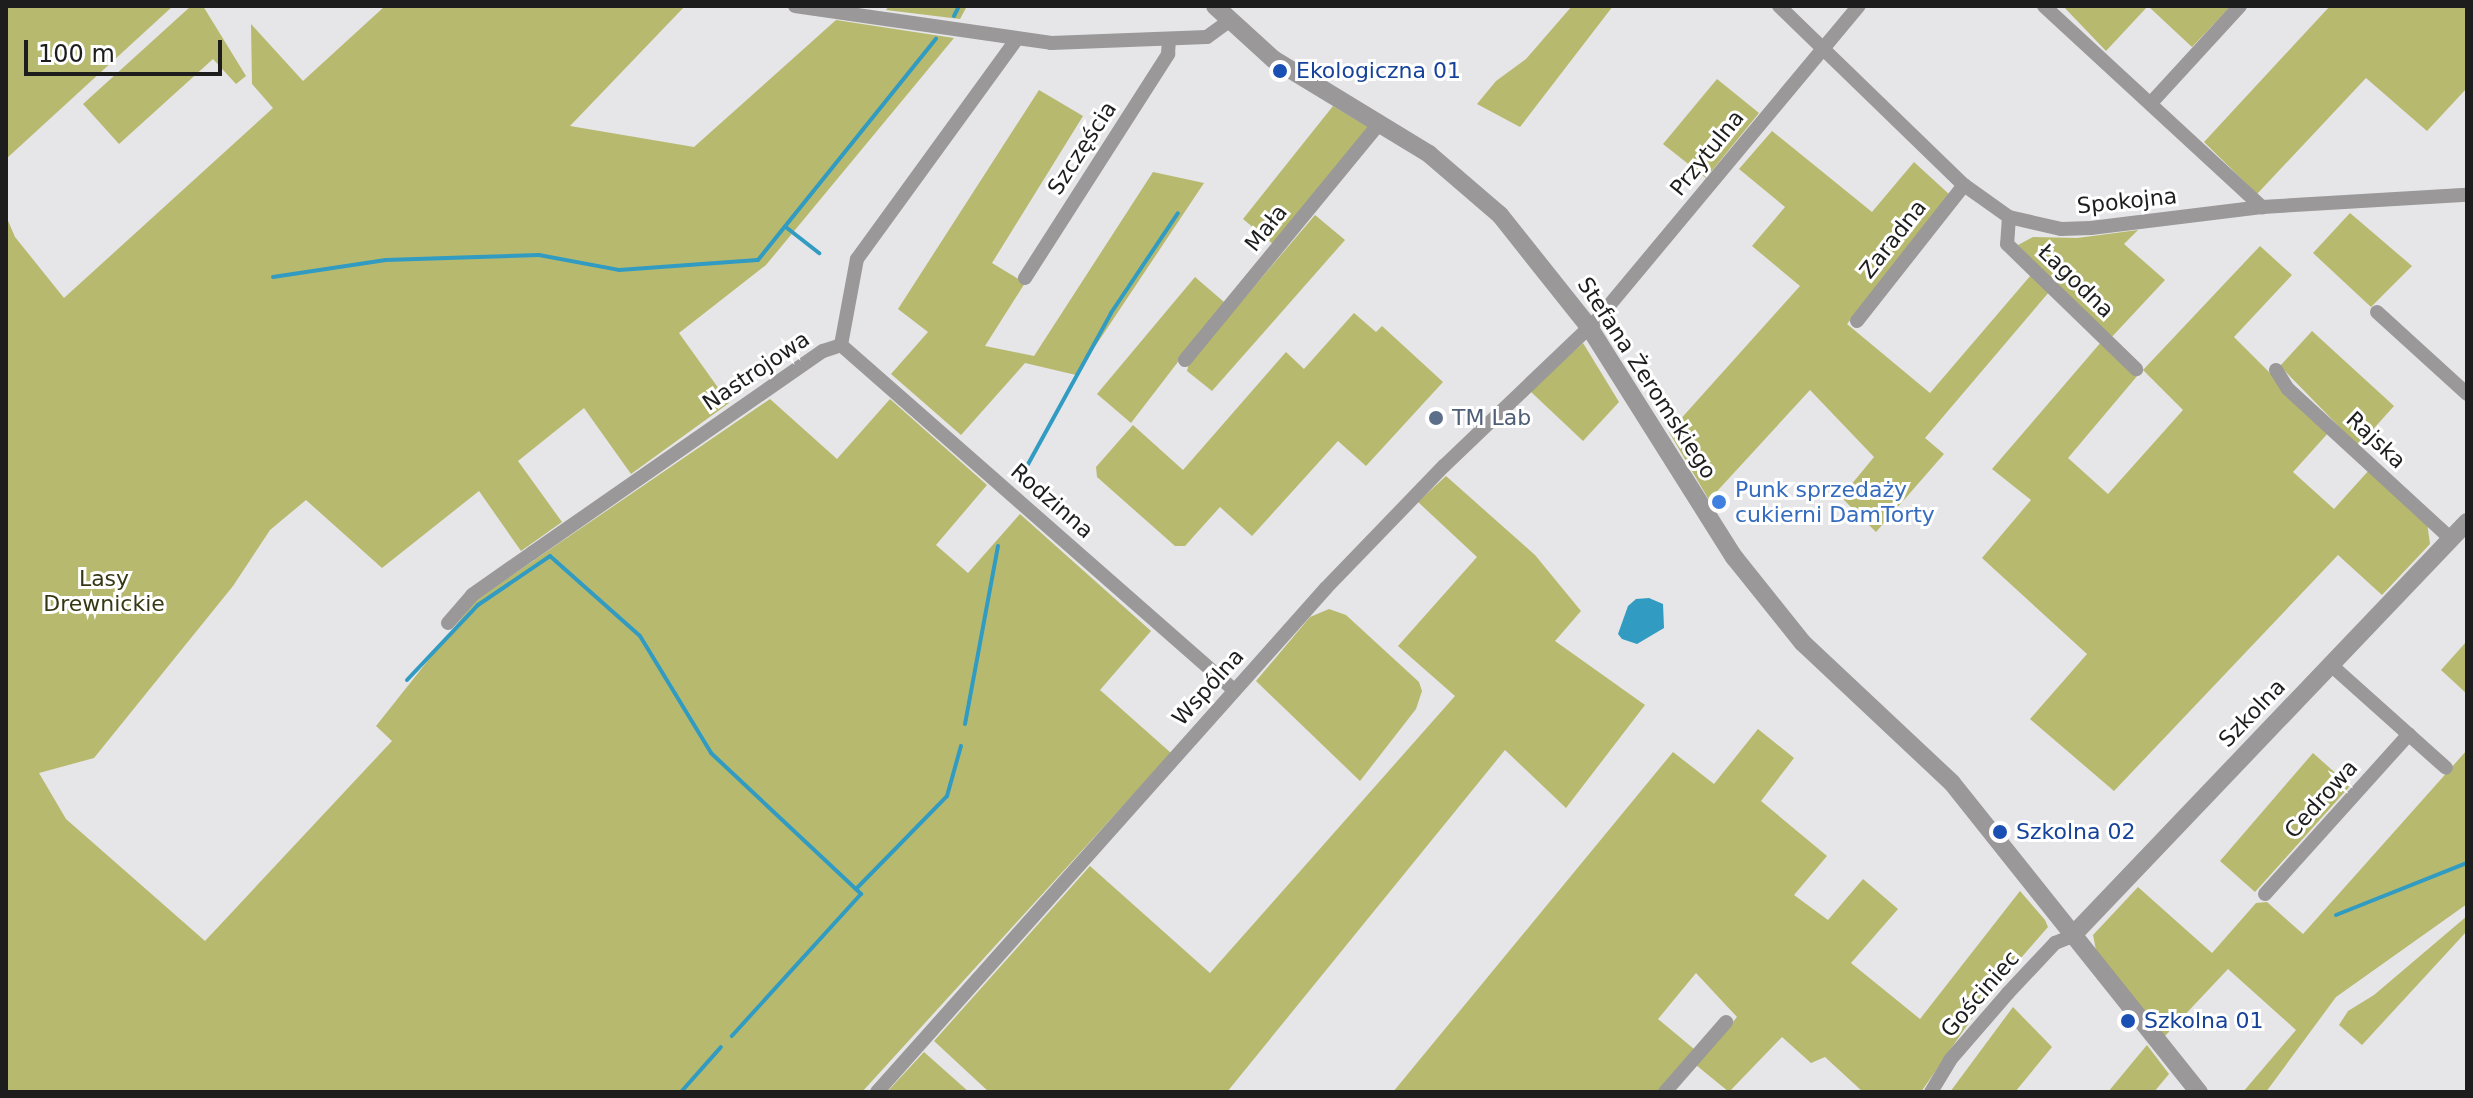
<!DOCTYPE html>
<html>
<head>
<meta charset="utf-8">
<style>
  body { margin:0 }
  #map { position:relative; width:2473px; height:1098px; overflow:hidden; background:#e6e5e8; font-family:"DejaVu Sans",sans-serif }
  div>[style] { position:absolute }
  .green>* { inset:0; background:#b7ba6e }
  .water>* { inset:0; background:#319bc2 }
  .stream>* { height:4px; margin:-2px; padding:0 2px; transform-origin:2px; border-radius:2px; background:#319bc2 }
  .minor>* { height:14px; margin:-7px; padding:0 7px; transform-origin:7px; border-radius:7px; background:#9a9898 }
  .tertiary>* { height:18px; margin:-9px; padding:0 9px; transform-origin:9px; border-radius:9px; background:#9a9898 }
  .dots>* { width:22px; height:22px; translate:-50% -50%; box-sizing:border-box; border:4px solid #fff; border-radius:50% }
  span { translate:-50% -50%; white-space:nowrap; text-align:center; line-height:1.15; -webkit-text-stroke:6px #fff; paint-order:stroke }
  .transit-label { font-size:22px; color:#164399 }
  .left { translate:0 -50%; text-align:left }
  .street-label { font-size:22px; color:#1e1d1e }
  .service-label { font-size:22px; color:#4e5e75 }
  .shop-label { font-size:22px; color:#366cbe }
  .park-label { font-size:22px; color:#373813 }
  .frame { position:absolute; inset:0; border:8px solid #1e1d1e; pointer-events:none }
  .scale { position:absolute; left:24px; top:40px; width:198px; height:36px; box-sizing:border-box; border:4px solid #1e1d1e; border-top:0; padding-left:10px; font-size:24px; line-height:28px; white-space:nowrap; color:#1e1d1e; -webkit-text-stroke:6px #fff; paint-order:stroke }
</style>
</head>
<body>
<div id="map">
  <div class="green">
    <i style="clip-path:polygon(6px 6px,173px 6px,6px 159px)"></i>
    <i style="clip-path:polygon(191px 6px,203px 6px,246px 76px,236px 84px,213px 59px,119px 144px,83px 104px)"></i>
    <i style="clip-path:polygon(385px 6px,685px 6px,570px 126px,694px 147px,836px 20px,954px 38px,766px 265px,679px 333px,729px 403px,631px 474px,584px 408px,518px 461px,562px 522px,521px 551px,479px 491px,382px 568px,306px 500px,270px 530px,233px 586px,94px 758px,39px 773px,66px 819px,205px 941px,392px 741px,376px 726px,476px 600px,770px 399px,837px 459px,890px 399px,987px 485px,936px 545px,968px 573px,1020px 514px,1151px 631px,1100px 690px,1171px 753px,862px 1092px,6px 1092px,6px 216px,15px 237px,64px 298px,273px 108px,252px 84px,251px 24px,303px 81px)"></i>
    <i style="clip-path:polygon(889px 6px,967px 6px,960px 19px,886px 10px)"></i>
    <i style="clip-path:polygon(1572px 6px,1613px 6px,1520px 127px,1477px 104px,1496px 81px,1526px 59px)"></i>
    <i style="clip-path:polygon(2063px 6px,2231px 6px,2192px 47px,2148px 6px,2106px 51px)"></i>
    <i style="clip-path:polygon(2330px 6px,2467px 6px,2467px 88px,2427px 131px,2366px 78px,2257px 194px,2204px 142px)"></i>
    <i style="clip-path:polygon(1717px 79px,1759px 113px,1706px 178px,1663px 144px)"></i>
    <i style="clip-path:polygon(1039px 90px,1083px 116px,992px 263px,1025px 283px,985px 346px,1034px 356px,1153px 172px,1204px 183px,1076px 375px,1025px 363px,961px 435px,891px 374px,928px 332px,898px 309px)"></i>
    <i style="clip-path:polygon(1333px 106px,1370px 128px,1273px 244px,1243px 219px)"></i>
    <i style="clip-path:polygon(1772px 131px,1872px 212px,1914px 162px,1950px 195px,1847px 324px,1930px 393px,2031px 275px,2049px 292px,1925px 438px,1944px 454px,1876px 532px,1841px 497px,1874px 457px,1810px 390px,1709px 500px,1669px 432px,1800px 286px,1752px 246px,1785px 207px,1739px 169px)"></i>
    <i style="clip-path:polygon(2350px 213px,2412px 266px,2371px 307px,2313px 253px)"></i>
    <i style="clip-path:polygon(1315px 215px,1345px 240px,1212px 391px,1187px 371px,1189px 363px)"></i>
    <i style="clip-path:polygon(2138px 230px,2124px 244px,2165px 280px,2109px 340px,2018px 245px,2033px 237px,2077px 238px)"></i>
    <i style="clip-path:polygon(2260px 246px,2292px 275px,2234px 337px,2329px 432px,2293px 472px,2334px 509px,2370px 469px,2427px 522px,2430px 544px,2382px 595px,2338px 555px,2114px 791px,2030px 719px,2087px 654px,1982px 558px,2031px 500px,1992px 469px,2102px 341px,2138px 375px,2068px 458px,2108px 494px,2183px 410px,2143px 370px)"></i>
    <i style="clip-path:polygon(1195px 277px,1224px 302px,1131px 423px,1097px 394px)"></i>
    <i style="clip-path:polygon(1354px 313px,1376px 332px,1382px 326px,1443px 382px,1366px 466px,1338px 441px,1252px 536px,1220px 507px,1185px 546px,1175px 546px,1097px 477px,1096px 467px,1133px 425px,1183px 470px,1286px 352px,1304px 369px)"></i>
    <i style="clip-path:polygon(2312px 331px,2394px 406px,2358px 446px,2280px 366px)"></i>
    <i style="clip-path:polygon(1583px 343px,1619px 402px,1583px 441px,1530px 391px)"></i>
    <i style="clip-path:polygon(1446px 476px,1535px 555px,1581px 611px,1555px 641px,1645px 705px,1566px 808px,1505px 750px,1227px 1092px,989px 1092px,934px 1041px,1090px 866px,1210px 973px,1455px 696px,1398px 646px,1477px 557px,1418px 502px)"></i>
    <i style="clip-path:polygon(1329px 609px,1346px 615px,1419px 682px,1422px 691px,1416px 709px,1360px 781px,1256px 681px,1310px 617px)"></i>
    <i style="clip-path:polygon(2467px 641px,2467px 694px,2441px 670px)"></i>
    <i style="clip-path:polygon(1758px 729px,1794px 758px,1761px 801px,1827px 856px,1794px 895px,1828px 920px,1863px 879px,1898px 909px,1851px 963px,1920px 1019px,2020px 891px,2045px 920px,2048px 927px,1986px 998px,1921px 1092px,1863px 1092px,1825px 1057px,1811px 1063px,1782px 1037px,1729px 1092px,1696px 1065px,1737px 1017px,1696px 973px,1658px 1019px,1694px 1049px,1657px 1092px,1393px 1092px,1673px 752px,1714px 784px)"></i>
    <i style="clip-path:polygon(2467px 750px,2467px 904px,2336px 997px,2266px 1092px,2243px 1092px,2296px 1030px,2228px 969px,2164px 1037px,2097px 955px,2093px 935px,2138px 887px,2212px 953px,2256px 903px,2267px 902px,2303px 934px)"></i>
    <i style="clip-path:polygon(2313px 753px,2350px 786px,2255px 892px,2220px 861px)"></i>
    <i style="clip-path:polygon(2467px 916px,2467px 931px,2362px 1045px,2339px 1025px,2348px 1011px,2374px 995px)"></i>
    <i style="clip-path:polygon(2013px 1007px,2052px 1047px,2015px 1092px,1950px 1092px)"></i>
    <i style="clip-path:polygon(2147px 1045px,2169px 1074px,2154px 1092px,2108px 1092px)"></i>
    <i style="clip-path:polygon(924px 1052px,969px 1092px,887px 1092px)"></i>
  </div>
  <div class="water">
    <i style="clip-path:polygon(1649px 598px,1663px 604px,1664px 628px,1637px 644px,1622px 639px,1618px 634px,1628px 606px,1636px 599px)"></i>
  </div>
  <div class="stream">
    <i style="left:954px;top:16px;width:11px;rotate:-63deg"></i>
    <i style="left:787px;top:228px;width:41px;rotate:38deg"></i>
    <i style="left:273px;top:277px;width:114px;rotate:-8.6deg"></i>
    <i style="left:386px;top:260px;width:153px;rotate:-1.9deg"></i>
    <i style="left:539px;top:255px;width:81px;rotate:10.6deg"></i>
    <i style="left:619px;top:270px;width:139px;rotate:-4.1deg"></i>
    <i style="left:758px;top:260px;width:284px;rotate:-51.2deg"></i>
    <i style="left:1021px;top:477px;width:187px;rotate:-61.2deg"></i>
    <i style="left:1111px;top:313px;width:120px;rotate:-56.2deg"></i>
    <i style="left:407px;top:680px;width:103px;rotate:-46.6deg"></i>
    <i style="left:478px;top:605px;width:87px;rotate:-34.2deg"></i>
    <i style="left:550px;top:556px;width:120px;rotate:41.6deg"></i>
    <i style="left:640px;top:636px;width:137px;rotate:58.7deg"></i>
    <i style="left:711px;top:753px;width:206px;rotate:43.2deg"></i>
    <i style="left:861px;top:894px;width:192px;rotate:132.3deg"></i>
    <i style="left:965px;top:724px;width:181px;rotate:-79.5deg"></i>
    <i style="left:856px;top:889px;width:130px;rotate:-45.6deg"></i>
    <i style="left:947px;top:796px;width:52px;rotate:-74.4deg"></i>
    <i style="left:2336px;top:915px;width:141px;rotate:-21.7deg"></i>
    <i style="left:681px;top:1092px;width:60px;rotate:-48.4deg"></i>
  </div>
  <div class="minor">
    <i style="left:795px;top:6px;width:259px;rotate:8.2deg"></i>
    <i style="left:1051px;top:43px;width:156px;rotate:-2.2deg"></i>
    <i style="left:1207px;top:37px;width:27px;rotate:-36deg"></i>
    <i style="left:1779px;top:6px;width:257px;rotate:44.1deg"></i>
    <i style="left:1964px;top:185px;width:55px;rotate:35.4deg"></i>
    <i style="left:2009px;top:217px;width:53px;rotate:13deg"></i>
    <i style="left:2061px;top:229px;width:30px;rotate:-2deg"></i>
    <i style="left:2091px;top:228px;width:172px;rotate:-7deg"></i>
    <i style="left:2262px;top:207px;width:205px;rotate:-3.4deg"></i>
    <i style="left:2044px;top:6px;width:297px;rotate:42.7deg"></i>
    <i style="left:2151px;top:103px;width:132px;rotate:-47.5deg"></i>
    <i style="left:2009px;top:217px;width:27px;rotate:94deg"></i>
    <i style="left:2007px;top:244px;width:180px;rotate:44.1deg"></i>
    <i style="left:1025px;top:278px;width:266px;rotate:-57.4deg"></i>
    <i style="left:1168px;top:54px;width:14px;rotate:-86deg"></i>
    <i style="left:2377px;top:312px;width:122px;rotate:42.3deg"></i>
    <i style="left:1857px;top:321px;width:173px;rotate:-51.8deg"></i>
    <i style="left:841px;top:345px;width:523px;rotate:41.28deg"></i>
    <i style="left:841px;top:345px;width:87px;rotate:-79.5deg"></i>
    <i style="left:857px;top:259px;width:272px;rotate:-54deg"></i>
    <i style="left:1185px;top:360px;width:307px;rotate:-50.6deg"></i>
    <i style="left:2276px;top:370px;width:22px;rotate:58deg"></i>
    <i style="left:2288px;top:389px;width:222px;rotate:42.6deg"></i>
    <i style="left:448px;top:623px;width:37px;rotate:-49deg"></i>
    <i style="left:472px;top:595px;width:73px;rotate:-35deg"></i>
    <i style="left:532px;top:553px;width:354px;rotate:-34.8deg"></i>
    <i style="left:823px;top:351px;width:19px;rotate:-18deg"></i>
    <i style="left:2331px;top:665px;width:154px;rotate:41.8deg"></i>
    <i style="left:2265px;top:894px;width:215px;rotate:-48deg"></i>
    <i style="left:877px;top:1092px;width:675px;rotate:-48.3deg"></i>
    <i style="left:1326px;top:588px;width:170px;rotate:-46deg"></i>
    <i style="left:1444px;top:466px;width:211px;rotate:-43.7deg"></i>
    <i style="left:1597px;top:320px;width:409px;rotate:-50.2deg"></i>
    <i style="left:1665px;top:1092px;width:93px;rotate:-48.9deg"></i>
    <i style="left:1931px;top:1092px;width:37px;rotate:-59deg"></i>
    <i style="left:1950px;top:1060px;width:89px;rotate:-49.1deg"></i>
    <i style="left:2008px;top:993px;width:69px;rotate:-46.8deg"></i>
    <i style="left:2055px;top:943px;width:18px;rotate:-22deg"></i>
  </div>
  <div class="tertiary">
    <i style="left:1215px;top:6px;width:79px;rotate:42.4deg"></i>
    <i style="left:1273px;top:59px;width:183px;rotate:31.3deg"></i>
    <i style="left:1429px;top:154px;width:94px;rotate:40.7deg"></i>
    <i style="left:1500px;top:215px;width:143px;rotate:51.5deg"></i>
    <i style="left:1589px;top:327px;width:272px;rotate:57.8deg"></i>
    <i style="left:1734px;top:557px;width:110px;rotate:51.3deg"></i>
    <i style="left:1803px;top:643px;width:204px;rotate:43.2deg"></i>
    <i style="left:1952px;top:783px;width:396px;rotate:51.4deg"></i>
    <i style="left:2072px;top:936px;width:572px;rotate:-46.35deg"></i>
  </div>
  <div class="dots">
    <i style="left:1280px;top:71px;background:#1a4fb4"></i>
    <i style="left:1436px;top:418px;background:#5c6f8a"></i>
    <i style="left:1719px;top:502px;background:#3f7fe0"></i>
    <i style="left:2000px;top:832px;background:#1a4fb4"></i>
    <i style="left:2128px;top:1021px;background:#1a4fb4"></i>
  </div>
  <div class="transit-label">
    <span class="left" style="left:1296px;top:71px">Ekologiczna 01</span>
    <span class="left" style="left:2016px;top:832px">Szkolna 02</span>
    <span class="left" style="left:2144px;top:1021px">Szkolna 01</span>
  </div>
  <div class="street-label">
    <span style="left:1082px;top:148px;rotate:-57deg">Szczęścia</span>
    <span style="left:1707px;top:153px;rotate:-51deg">Przytulna</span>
    <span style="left:2127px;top:201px;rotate:-6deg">Spokojna</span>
    <span style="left:1266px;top:228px;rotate:-51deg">Mała</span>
    <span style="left:1893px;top:239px;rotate:-52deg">Zaradna</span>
    <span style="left:2076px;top:281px;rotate:44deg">Łagodna</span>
    <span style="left:756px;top:371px;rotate:-34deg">Nastrojowa</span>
    <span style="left:1647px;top:378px;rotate:57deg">Stefana Żeromskiego</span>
    <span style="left:2376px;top:440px;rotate:43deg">Rajska</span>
    <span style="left:1052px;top:501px;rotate:41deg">Rodzinna</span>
    <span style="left:1208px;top:687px;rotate:-48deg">Wspólna</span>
    <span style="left:2252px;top:713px;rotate:-46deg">Szkolna</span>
    <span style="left:2321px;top:799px;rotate:-48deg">Cedrowa</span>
    <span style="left:1980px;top:994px;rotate:-49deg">Gościniec</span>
  </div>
  <div class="service-label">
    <span class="left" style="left:1452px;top:418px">TM Lab</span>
  </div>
  <div class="shop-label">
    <span class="left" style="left:1735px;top:502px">Punk sprzedaży<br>cukierni DamTorty</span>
  </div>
  <div class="park-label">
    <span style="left:104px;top:591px">Lasy<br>Drewnickie</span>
  </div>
  <div class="frame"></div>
  <div class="scale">100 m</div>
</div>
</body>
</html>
